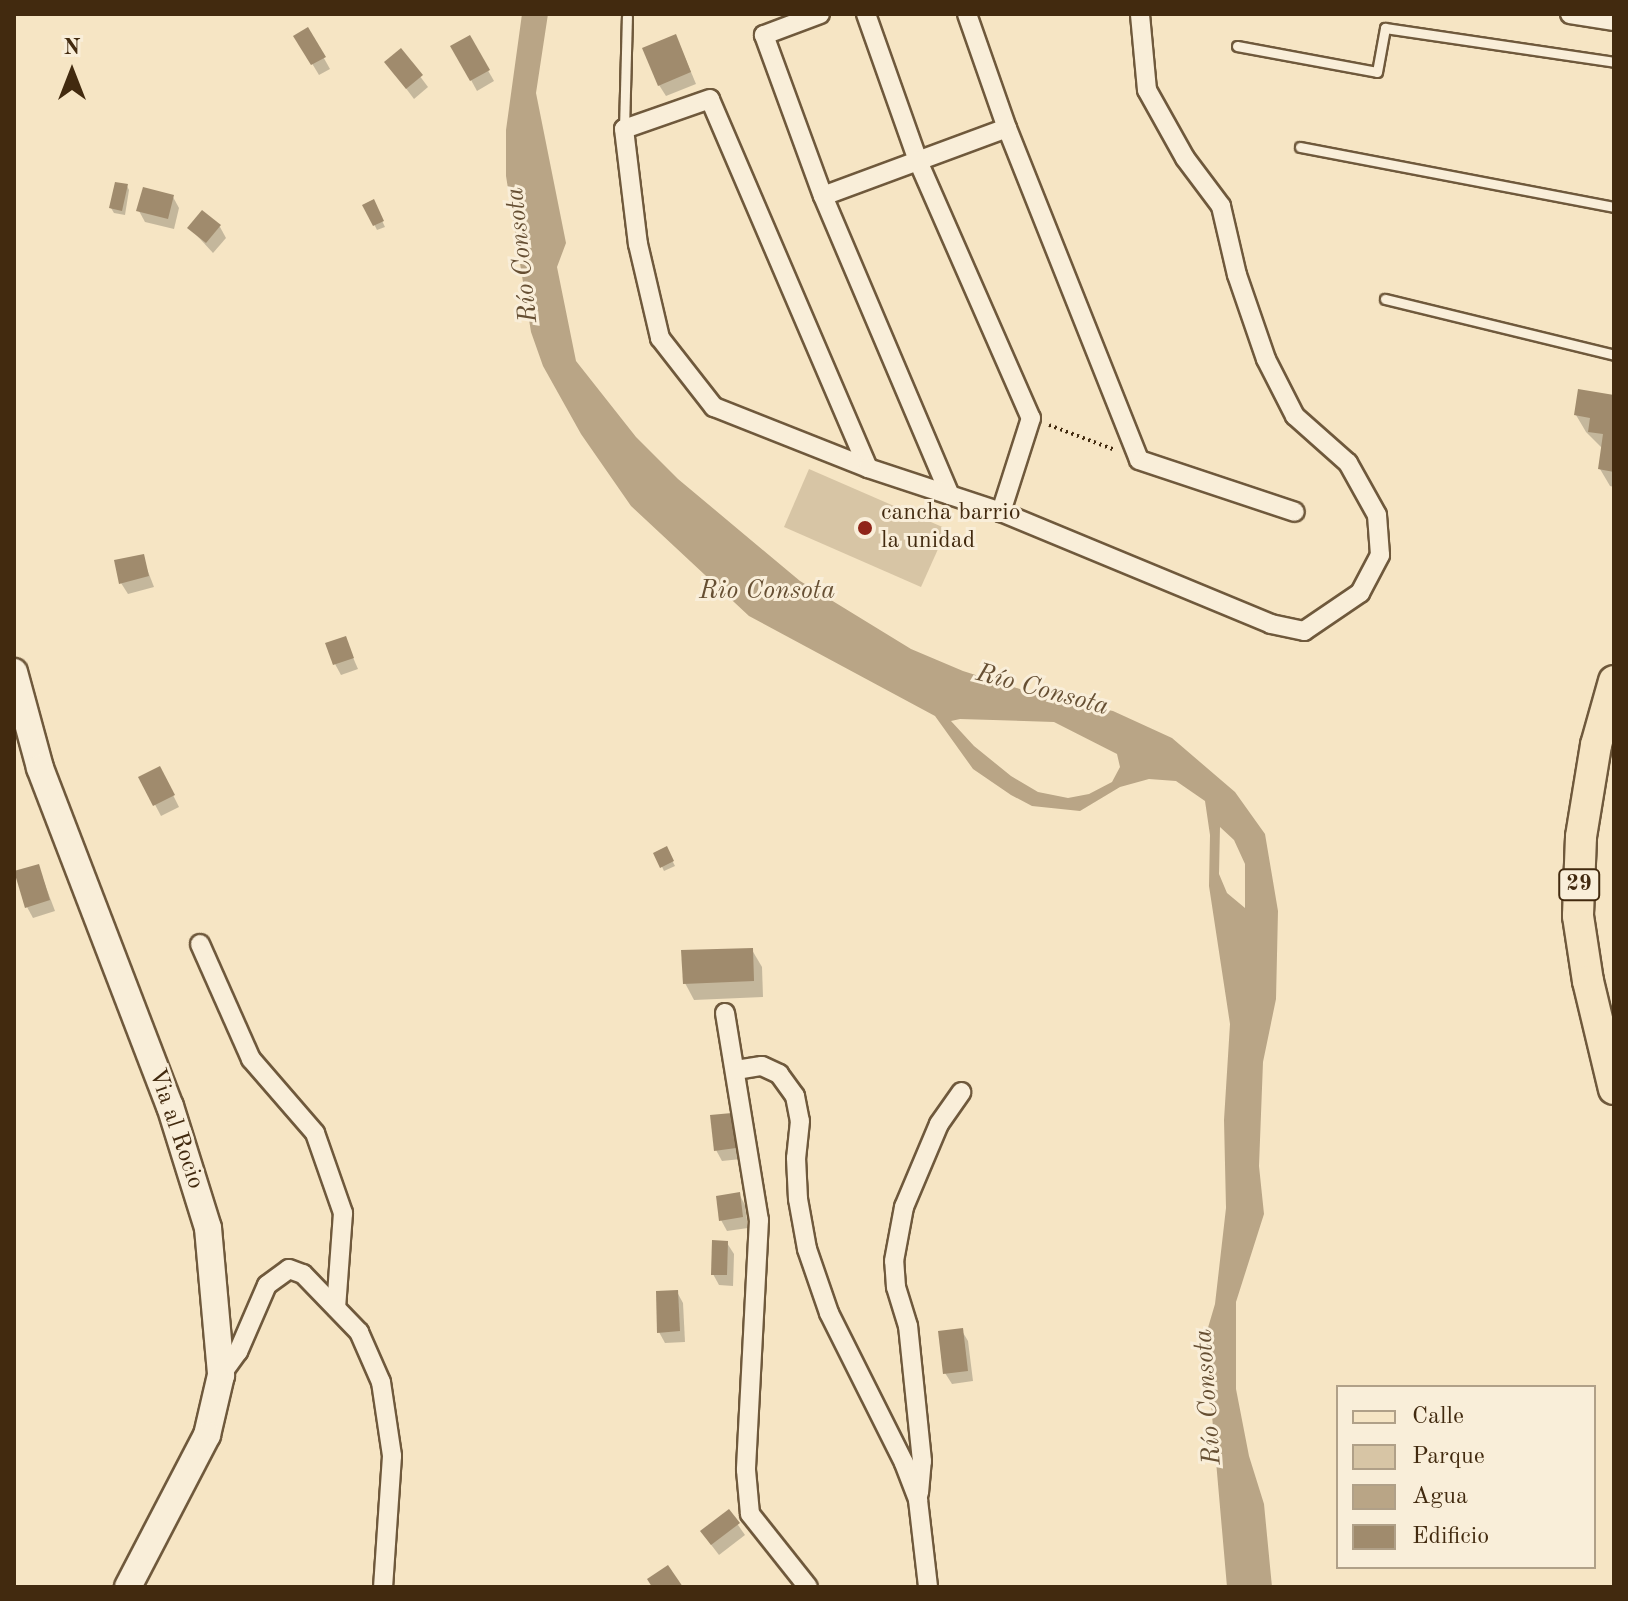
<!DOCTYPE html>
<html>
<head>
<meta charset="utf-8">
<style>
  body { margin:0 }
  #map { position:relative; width:1628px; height:1601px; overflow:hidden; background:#f6e5c4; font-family:"Old Standard TT",serif }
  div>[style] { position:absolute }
  .green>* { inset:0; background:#d7c5a5 }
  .water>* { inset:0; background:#b9a586 }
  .shadow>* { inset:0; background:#0003 }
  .building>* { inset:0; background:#a08b6d }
  .path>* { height:4px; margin-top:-2px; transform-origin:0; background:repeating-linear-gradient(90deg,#422a0f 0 2px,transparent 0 6px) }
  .roads { filter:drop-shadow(2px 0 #6f593c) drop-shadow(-2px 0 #6f593c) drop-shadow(0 2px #6f593c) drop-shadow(0 -2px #6f593c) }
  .service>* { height:9px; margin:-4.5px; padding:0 4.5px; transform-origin:4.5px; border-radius:4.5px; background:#f9eed9 }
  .minor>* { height:18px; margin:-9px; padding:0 9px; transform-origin:9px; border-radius:9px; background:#f9eed9 }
  .secondary>* { height:26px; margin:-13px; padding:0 13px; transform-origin:13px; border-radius:13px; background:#f9eed9 }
  .primary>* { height:30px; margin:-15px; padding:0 15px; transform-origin:15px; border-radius:15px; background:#f6e5c4 }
  .dots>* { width:22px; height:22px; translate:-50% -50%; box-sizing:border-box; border:4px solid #f9eed9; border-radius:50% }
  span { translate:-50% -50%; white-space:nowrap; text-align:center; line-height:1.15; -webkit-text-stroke:6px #f9eed9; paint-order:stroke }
  .shield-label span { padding:2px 6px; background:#f9eed9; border:2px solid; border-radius:6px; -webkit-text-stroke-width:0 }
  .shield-label { font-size:22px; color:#422a0f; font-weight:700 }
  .poi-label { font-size:24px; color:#422a0f }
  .left { translate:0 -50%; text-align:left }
  .street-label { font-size:24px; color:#422a0f }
  .water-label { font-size:26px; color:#664f33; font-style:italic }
  .frame { position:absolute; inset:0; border:16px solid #422a0f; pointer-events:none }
  .legend { position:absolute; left:1336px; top:1385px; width:260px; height:184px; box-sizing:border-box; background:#f9eed9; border:2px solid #b0a088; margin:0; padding:10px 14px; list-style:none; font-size:24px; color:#422a0f }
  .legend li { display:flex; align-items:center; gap:16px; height:40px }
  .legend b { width:40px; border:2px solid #b0a088 }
  .north { position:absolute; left:32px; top:32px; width:80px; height:80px; -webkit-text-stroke:6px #f9eed9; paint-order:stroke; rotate:0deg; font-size:22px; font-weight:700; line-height:32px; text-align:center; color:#422a0f }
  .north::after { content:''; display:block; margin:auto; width:28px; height:36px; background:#422a0f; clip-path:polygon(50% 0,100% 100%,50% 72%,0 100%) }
</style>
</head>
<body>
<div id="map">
  <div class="green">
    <i style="clip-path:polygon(809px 469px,947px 529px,921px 587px,784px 527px)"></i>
  </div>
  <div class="water">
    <i style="clip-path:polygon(evenodd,522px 14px,548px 14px,536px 93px,566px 243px,557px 267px,576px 361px,636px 437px,678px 479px,800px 581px,911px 649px,963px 671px,1048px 698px,1113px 711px,1172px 738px,1235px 792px,1265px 834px,1278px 911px,1276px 999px,1263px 1062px,1259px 1166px,1264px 1214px,1236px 1302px,1236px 1389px,1249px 1456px,1264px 1504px,1272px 1587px,1227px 1587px,1209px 1381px,1202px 1348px,1215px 1304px,1226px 1208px,1224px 1120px,1230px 1024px,1209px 886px,1210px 835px,1205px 801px,1176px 781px,1149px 779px,1120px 787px,1080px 811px,1032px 806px,1011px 795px,973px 769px,935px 716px,749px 616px,631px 506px,581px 434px,543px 366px,531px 332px,506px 176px,506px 130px,522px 14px,960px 719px,1054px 722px,1117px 754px,1120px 767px,1112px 782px,1089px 794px,1068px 798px,1038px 792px,1011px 776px,974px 746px,951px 721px,960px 719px,522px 14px,1220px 827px,1234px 840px,1245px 864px,1245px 908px,1227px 893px,1219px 874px,1220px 827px)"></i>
  </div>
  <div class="shadow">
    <i style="clip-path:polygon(308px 30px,330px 69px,319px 75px,296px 37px)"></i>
    <i style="clip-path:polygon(469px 37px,494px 81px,477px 91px,453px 47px)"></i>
    <i style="clip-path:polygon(681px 48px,696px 84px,666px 96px,659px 85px)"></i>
    <i style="clip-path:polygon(401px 51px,428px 87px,414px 99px,387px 63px)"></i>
    <i style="clip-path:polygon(127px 186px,129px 190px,125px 215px,114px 213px,111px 208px)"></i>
    <i style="clip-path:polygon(173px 197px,179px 208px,174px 229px,145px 222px,139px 211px)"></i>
    <i style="clip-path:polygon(373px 202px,385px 227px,377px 230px,365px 206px)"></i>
    <i style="clip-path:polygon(202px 213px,220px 227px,226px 238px,213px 253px,190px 228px)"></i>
    <i style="clip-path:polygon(1614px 397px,1614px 487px,1610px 486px,1600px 469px,1603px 449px,1586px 432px,1576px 415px)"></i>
    <i style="clip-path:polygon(142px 556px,154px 587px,128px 594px,121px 583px)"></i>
    <i style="clip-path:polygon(345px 639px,358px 669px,341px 675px,335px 664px)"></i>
    <i style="clip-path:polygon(141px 778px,165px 779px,179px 807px,161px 816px)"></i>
    <i style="clip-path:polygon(666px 849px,675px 866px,664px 871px,656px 854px)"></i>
    <i style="clip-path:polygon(38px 866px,55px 911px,33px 918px,27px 907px)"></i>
    <i style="clip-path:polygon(752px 950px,762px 967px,763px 997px,694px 1000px,685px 983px)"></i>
    <i style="clip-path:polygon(731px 1115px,737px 1126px,741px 1159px,722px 1161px,716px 1150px)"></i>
    <i style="clip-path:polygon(739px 1194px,745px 1205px,748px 1228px,727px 1231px,721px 1220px)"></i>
    <i style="clip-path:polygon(727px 1243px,734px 1254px,733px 1286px,719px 1285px,713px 1274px)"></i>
    <i style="clip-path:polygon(677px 1292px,683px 1303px,685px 1342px,665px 1343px,659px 1332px)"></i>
    <i style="clip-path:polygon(962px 1331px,968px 1341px,973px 1381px,952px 1384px,945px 1373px)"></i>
    <i style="clip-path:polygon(729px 1512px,745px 1535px,719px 1555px,709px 1542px)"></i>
  </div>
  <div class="building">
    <i style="clip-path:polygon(308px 27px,326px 57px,311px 65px,293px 36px)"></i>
    <i style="clip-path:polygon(676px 34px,691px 72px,658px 86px,642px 48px)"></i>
    <i style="clip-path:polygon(470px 35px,490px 70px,470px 81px,450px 46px)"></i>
    <i style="clip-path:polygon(401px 48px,423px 75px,406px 89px,384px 62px)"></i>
    <i style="clip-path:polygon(115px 182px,128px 184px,122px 211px,109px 208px)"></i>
    <i style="clip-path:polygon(143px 187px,174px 195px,168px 219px,136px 211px)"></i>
    <i style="clip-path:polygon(374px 199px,384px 221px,373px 226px,362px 205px)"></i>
    <i style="clip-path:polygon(202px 210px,221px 225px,206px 243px,187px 228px)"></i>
    <i style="clip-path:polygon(1578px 389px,1614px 395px,1614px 472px,1598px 469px,1603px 434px,1588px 432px,1590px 418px,1574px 415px)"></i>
    <i style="clip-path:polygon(144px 554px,149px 576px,119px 584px,114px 560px)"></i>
    <i style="clip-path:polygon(346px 636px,354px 658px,333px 665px,325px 643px)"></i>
    <i style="clip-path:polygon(160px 766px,175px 795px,153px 806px,138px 777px)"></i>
    <i style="clip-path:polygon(667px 846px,674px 861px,660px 868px,653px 853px)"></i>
    <i style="clip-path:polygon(39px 864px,50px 900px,25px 908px,14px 871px)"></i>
    <i style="clip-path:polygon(753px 948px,754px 981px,683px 984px,681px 950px)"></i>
    <i style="clip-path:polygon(732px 1113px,736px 1148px,714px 1151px,710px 1115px)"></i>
    <i style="clip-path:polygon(740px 1192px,743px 1217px,719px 1221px,716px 1196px)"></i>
    <i style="clip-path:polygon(712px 1240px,728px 1241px,727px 1275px,711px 1275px)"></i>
    <i style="clip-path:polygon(678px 1290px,680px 1331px,657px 1333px,656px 1291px)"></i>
    <i style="clip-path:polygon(963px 1328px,968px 1371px,943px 1374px,938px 1331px)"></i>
    <i style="clip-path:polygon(729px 1509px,740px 1523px,711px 1545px,700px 1531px)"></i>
    <i style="clip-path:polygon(668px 1565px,683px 1587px,652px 1587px,647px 1579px)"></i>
  </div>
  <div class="path">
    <i style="left:1049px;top:425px;width:71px;rotate:20.7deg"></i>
  </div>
  <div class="roads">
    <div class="service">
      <i style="left:1237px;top:46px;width:142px;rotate:10.5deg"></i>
      <i style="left:1377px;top:72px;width:45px;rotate:-79.7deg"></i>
      <i style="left:1385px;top:28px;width:232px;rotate:8.4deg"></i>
      <i style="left:624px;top:129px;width:112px;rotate:-88.5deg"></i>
      <i style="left:1300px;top:147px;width:320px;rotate:10.8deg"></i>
      <i style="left:1385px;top:299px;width:236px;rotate:13.7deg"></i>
    </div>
    <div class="minor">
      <i style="left:820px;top:14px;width:60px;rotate:159.4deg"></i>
      <i style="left:764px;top:35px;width:171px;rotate:69.9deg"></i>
      <i style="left:823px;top:196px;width:325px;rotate:67deg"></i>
      <i style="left:866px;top:14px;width:156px;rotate:70.5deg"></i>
      <i style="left:918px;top:161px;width:281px;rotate:66.3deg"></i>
      <i style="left:1031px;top:418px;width:99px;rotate:107.7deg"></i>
      <i style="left:967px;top:14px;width:121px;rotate:70.7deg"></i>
      <i style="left:1007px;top:128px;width:357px;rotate:68.3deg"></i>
      <i style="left:1139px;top:460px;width:164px;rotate:18.4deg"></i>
      <i style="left:1570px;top:14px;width:45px;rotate:9deg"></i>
      <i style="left:823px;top:196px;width:196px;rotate:-20.3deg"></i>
      <i style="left:868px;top:468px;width:401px;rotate:-113.2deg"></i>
      <i style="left:710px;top:99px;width:91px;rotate:160.8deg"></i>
      <i style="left:624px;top:129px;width:116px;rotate:83.1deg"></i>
      <i style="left:638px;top:244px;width:97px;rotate:76.8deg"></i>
      <i style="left:660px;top:338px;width:88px;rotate:52deg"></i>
      <i style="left:714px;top:407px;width:166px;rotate:21.6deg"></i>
      <i style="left:868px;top:468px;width:140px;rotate:18.3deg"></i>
      <i style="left:1001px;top:512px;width:292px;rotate:22.5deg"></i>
      <i style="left:1271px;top:624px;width:34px;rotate:12deg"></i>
      <i style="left:1304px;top:631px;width:68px;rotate:-34.2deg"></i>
      <i style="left:1360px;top:593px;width:43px;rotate:-62.2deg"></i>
      <i style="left:1380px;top:555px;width:40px;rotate:-94.3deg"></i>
      <i style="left:1377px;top:515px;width:60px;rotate:-119.1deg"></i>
      <i style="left:1348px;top:463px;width:71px;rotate:-138.4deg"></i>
      <i style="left:1295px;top:416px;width:64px;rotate:-117deg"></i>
      <i style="left:1266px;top:359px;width:89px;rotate:-109deg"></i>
      <i style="left:1237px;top:275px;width:71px;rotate:-103.1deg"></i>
      <i style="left:1221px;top:206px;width:60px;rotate:-126.9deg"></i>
      <i style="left:1185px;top:158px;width:78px;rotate:-119.2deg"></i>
      <i style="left:1147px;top:90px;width:76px;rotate:-95.3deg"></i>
      <i style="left:200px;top:944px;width:126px;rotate:66.1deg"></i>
      <i style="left:251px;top:1059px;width:98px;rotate:49.1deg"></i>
      <i style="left:315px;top:1133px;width:85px;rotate:70.7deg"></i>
      <i style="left:343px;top:1213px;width:95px;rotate:94.2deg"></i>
      <i style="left:725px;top:1013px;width:210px;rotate:80.7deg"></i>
      <i style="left:759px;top:1220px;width:250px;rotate:93deg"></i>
      <i style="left:746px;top:1470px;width:44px;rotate:84.8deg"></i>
      <i style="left:750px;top:1514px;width:93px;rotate:51.5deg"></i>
      <i style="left:736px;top:1070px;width:26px;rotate:-9deg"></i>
      <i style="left:762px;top:1066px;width:19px;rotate:25deg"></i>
      <i style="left:779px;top:1074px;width:27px;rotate:54deg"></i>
      <i style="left:795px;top:1096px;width:25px;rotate:79deg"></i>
      <i style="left:800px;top:1121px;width:37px;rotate:96deg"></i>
      <i style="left:796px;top:1158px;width:41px;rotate:87.2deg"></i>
      <i style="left:798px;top:1199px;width:51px;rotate:79.8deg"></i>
      <i style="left:807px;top:1249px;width:68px;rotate:71deg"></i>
      <i style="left:829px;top:1313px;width:168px;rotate:63.4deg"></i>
      <i style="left:904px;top:1463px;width:40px;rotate:69deg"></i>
      <i style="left:918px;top:1500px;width:88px;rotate:83.4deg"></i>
      <i style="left:221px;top:1375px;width:29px;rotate:-54deg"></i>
      <i style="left:238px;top:1352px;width:73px;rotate:-66.6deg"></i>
      <i style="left:267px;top:1285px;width:27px;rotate:-36deg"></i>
      <i style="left:289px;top:1269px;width:15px;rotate:20deg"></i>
      <i style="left:303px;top:1274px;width:81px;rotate:46deg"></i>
      <i style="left:359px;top:1332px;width:55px;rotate:66.3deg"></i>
      <i style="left:381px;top:1382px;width:75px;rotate:81.5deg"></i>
      <i style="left:392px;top:1456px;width:131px;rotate:93.9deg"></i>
      <i style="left:919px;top:1493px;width:32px;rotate:-85deg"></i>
      <i style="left:922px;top:1461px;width:136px;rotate:-95.9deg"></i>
      <i style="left:908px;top:1326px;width:41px;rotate:-107.1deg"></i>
      <i style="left:896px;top:1287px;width:26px;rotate:-94deg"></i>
      <i style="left:894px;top:1261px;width:55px;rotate:-79.5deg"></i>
      <i style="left:904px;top:1207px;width:90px;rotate:-67.1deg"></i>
      <i style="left:939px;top:1124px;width:39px;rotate:-55deg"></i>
    </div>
    <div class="secondary">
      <i style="left:14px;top:672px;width:99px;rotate:74.8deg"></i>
      <i style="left:40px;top:768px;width:362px;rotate:69deg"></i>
      <i style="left:170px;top:1106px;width:128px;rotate:72.7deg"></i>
      <i style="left:208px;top:1228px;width:148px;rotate:84.9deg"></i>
      <i style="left:221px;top:1375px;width:62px;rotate:103.1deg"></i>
      <i style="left:207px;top:1435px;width:171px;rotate:117.5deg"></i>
    </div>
    <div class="primary">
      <i style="left:1614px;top:681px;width:66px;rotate:105.7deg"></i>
      <i style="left:1596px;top:745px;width:93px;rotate:99.3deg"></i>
      <i style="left:1581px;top:837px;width:79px;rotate:92.2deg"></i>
      <i style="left:1578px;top:916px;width:66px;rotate:81.3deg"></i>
      <i style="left:1588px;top:981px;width:111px;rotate:76.5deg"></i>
    </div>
  </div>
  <div class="dots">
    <i style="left:865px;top:528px;background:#8f2418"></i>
  </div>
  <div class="shield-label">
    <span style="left:1579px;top:885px">29</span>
  </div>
  <div class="poi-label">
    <span class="left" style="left:881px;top:528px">cancha barrio<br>la unidad</span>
  </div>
  <div class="street-label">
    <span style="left:175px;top:1129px;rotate:71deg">Via al Rocio</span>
  </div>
  <div class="water-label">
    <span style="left:523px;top:255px;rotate:-96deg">Río Consota</span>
    <span style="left:767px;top:592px">Rio Consota</span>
    <span style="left:1042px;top:691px;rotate:15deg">Río Consota</span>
    <span style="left:1209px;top:1397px;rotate:-94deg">Río Consota</span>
  </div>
  <div class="frame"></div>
  <ul class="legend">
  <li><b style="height:10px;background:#f6e5c4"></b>Calle</li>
  <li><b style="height:22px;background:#d7c5a5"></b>Parque</li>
  <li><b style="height:22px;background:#b9a586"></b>Agua</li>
  <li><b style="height:22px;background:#a08b6d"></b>Edificio</li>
  </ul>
  <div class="north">N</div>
</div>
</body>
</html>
